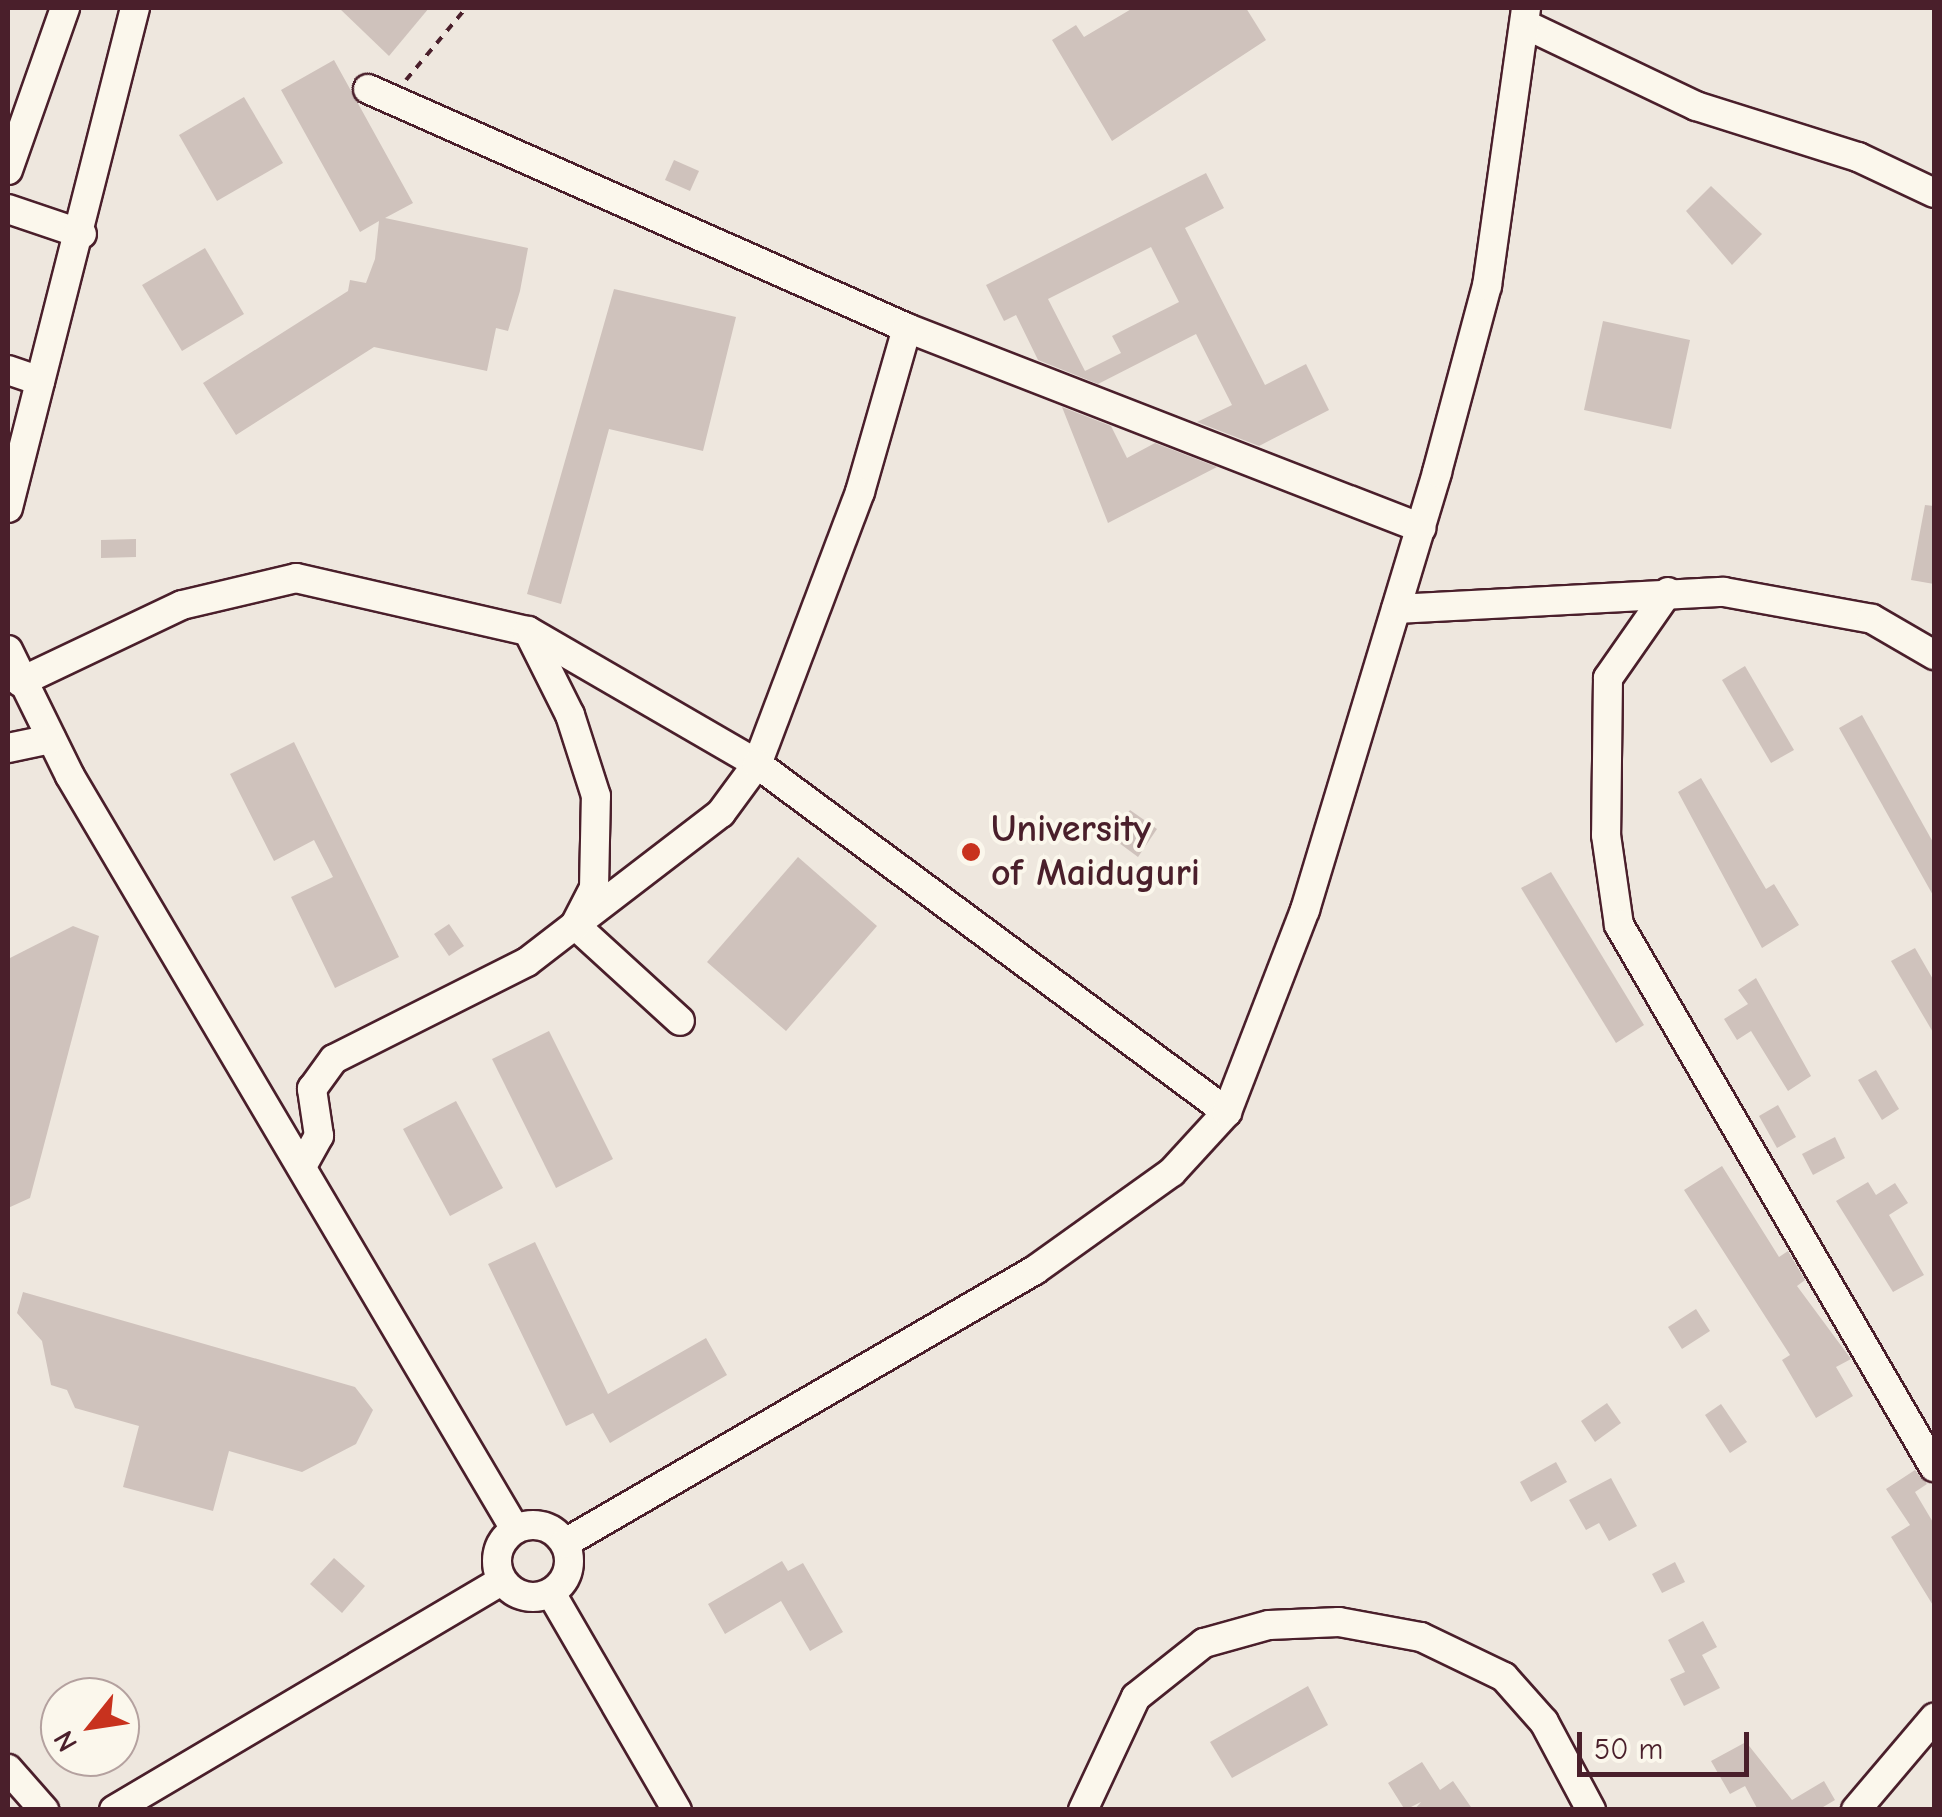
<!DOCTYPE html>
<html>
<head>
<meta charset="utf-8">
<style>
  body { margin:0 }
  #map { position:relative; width:1942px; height:1817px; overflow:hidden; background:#fbf7ec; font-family:"Comic Neue",sans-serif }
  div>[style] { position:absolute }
  .built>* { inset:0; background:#eee7de }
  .building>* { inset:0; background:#cfc2bc }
  .path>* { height:4px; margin-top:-2px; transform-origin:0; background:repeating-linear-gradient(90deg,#4a1f2b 0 8px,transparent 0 16px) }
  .roads { filter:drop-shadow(2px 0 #4a1f2b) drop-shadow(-2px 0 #4a1f2b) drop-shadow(0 2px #4a1f2b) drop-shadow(0 -2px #4a1f2b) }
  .street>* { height:28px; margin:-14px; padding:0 14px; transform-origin:14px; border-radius:14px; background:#fbf7ec }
  .street>.ring { margin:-14px; padding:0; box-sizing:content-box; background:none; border:28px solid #fbf7ec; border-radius:50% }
  .dots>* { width:28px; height:28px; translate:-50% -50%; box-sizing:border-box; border:5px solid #fbf7ec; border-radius:50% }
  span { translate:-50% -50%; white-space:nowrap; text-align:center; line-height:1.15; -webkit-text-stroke:8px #fbf7ec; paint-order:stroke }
  .poi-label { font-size:38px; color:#4a1f2b; font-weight:700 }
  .left { translate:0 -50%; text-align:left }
  .frame { position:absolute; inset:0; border:10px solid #4a1f2b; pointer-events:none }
  .north { position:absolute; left:40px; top:1677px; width:100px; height:100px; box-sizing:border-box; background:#fbf7ec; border:2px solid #b4a19f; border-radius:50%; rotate:240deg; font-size:28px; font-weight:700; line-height:40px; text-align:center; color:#4a1f2b }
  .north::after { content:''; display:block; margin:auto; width:35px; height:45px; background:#c8321e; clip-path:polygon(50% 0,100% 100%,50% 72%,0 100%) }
  .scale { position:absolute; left:1577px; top:1732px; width:172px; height:45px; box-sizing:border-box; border:5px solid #4a1f2b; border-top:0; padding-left:12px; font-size:30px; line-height:35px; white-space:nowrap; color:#4a1f2b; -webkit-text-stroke:8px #fbf7ec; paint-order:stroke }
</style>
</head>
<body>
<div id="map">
  <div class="built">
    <i style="clip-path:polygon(evenodd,8px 8px,1934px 8px,1934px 1809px,8px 1810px,8px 8px,60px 1697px,120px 1697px,120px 1757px,60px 1757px,60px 1697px)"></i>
  </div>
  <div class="building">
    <i style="clip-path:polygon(339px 8px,429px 8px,389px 56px)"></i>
    <i style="clip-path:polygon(1133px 8px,1246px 8px,1266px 40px,1112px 141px,1052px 40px,1076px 25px,1084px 37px)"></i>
    <i style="clip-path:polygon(334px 60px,413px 203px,385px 218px,528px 248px,520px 291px,508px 331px,496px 328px,487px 371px,374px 347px,236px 435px,203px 383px,348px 291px,350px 280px,366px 283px,375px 259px,379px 221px,360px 232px,281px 90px)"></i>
    <i style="clip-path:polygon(244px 97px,283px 163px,217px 201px,179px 135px)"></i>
    <i style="clip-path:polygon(674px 160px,699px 171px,690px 191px,665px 180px)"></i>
    <i style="clip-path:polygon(evenodd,1206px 173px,1224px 208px,1185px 228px,1265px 385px,1306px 364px,1329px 410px,1259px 446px,1197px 422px,1232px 405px,1196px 334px,1098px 384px,1038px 360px,1016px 315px,1004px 321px,986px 285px,1206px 173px,1151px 247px,1179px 302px,1112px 336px,1121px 353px,1085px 371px,1048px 299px,1151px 247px)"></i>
    <i style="clip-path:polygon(1711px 186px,1762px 234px,1732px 265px,1686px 211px)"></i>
    <i style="clip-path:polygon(205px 248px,244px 314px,182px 351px,142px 285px)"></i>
    <i style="clip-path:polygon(614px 289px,736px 317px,703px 451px,609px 429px,561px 604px,527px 594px)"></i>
    <i style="clip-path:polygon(1603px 321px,1690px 340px,1671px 429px,1584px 410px)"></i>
    <i style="clip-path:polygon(1062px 407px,1111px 426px,1127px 458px,1155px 443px,1217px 467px,1108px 523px)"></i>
    <i style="clip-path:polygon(1925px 505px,1934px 506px,1934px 584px,1911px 580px)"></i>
    <i style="clip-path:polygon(136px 539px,136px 557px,101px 558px,101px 540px)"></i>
    <i style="clip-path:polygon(1745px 666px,1794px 750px,1771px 763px,1722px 680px)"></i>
    <i style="clip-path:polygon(1862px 715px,1934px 844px,1934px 897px,1839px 728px)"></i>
    <i style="clip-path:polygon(294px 742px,399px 957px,335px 988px,291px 897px,333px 877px,314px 840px,274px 861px,230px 774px)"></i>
    <i style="clip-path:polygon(1701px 778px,1766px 889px,1774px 884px,1799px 925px,1762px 948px,1678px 792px)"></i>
    <i style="clip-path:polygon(1130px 810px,1157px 829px,1138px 857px,1111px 837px)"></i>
    <i style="clip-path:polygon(798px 857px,877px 926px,786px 1031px,707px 962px)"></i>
    <i style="clip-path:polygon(1551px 872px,1644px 1025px,1616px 1043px,1521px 888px)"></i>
    <i style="clip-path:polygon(449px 924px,464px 946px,449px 956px,434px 934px)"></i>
    <i style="clip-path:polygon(73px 926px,99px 936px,30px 1198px,8px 1208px,8px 959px)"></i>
    <i style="clip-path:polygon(1915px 948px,1934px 981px,1934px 1034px,1891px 961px)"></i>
    <i style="clip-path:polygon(1756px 978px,1811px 1076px,1788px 1091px,1751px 1031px,1737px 1040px,1724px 1019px,1748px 1004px,1738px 990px)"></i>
    <i style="clip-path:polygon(549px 1031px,613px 1159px,556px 1188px,492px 1059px)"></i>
    <i style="clip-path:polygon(1876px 1070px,1899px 1109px,1882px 1120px,1858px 1080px)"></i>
    <i style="clip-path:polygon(456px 1101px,503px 1188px,450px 1216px,403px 1129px)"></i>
    <i style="clip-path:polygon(1778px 1105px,1796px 1137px,1777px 1148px,1759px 1116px)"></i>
    <i style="clip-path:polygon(1835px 1137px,1845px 1158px,1813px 1175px,1802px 1154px)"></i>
    <i style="clip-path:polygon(1722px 1166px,1779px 1257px,1788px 1251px,1805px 1280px,1797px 1286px,1851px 1359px,1836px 1367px,1853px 1396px,1816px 1418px,1782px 1360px,1790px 1355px,1684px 1190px)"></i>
    <i style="clip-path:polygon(1868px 1182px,1876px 1195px,1895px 1183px,1908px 1203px,1889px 1215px,1924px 1275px,1893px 1292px,1836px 1201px)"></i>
    <i style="clip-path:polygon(535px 1242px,608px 1394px,706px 1338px,727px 1375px,610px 1443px,593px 1413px,566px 1426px,488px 1264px)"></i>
    <i style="clip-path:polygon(23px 1292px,355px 1387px,373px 1410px,356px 1444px,302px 1472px,229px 1451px,213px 1511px,123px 1487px,139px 1426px,75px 1408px,67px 1390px,51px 1385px,42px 1341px,17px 1313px)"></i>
    <i style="clip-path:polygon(1696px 1309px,1710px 1331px,1682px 1349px,1668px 1327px)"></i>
    <i style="clip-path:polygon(1607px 1403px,1621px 1423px,1595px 1442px,1581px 1421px)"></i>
    <i style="clip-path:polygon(1721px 1404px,1747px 1442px,1730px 1453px,1705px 1415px)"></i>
    <i style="clip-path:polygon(1556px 1462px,1567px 1482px,1531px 1502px,1520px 1482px)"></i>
    <i style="clip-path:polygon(1915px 1470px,1927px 1484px,1915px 1492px,1934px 1524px,1934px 1607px,1891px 1537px,1910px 1525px,1886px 1489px)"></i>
    <i style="clip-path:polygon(1611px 1478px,1637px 1526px,1609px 1541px,1599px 1523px,1586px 1530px,1569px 1500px)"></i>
    <i style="clip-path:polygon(334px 1558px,365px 1586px,342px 1613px,310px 1584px)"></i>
    <i style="clip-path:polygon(782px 1561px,788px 1571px,803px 1563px,843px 1632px,810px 1651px,781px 1601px,725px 1634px,708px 1604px)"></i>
    <i style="clip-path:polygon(1675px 1562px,1685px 1582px,1662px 1593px,1652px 1574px)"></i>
    <i style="clip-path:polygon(1703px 1621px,1717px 1647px,1702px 1655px,1720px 1688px,1684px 1706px,1670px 1679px,1685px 1672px,1668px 1640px)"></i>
    <i style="clip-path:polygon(1308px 1686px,1328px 1725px,1232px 1778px,1210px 1742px)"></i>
    <i style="clip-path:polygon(1746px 1742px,1792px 1800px,1824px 1781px,1835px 1800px,1818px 1810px,1758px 1810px,1745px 1786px,1730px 1794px,1711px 1761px)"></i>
    <i style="clip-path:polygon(1422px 1762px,1440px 1790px,1453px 1781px,1473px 1810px,1414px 1810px,1421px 1802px,1405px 1810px,1388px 1783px)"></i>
  </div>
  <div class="path">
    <i style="left:406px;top:80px;width:94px;rotate:-50.2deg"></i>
  </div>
  <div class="roads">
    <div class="street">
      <i style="left:1526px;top:25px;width:188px;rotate:25.5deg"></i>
      <i style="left:1696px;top:106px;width:170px;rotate:17.5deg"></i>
      <i style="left:1858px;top:157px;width:84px;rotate:25.3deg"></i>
      <i style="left:368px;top:89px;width:590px;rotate:23.91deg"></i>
      <i style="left:907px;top:328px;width:171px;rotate:106deg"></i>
      <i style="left:860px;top:492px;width:291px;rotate:110.7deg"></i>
      <i style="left:757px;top:764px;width:61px;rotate:126.3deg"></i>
      <i style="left:721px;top:813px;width:184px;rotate:142.5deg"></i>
      <i style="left:575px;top:925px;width:142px;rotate:42.4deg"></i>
      <i style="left:8px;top:170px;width:172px;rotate:-70.6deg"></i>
      <i style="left:8px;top:209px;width:78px;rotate:18.7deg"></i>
      <i style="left:907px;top:328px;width:552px;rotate:21.26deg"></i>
      <i style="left:8px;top:370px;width:34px;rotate:19deg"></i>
      <i style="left:8px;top:508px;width:516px;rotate:-75.75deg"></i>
      <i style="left:1668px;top:592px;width:105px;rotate:124.9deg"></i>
      <i style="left:1608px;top:678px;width:157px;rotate:90.7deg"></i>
      <i style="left:1606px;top:835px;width:91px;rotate:81.8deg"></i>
      <i style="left:1619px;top:925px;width:627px;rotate:59.84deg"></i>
      <i style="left:1396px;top:609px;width:328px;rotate:-3deg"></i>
      <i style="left:1724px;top:592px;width:150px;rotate:10.3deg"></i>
      <i style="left:1872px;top:619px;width:72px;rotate:30.1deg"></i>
      <i style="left:8px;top:650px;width:140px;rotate:63.8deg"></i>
      <i style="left:70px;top:776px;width:875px;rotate:59.42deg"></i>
      <i style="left:20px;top:682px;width:179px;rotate:-25.4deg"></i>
      <i style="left:182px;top:605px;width:117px;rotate:-13.3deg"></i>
      <i style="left:296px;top:578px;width:238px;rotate:12.9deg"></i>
      <i style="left:528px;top:631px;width:265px;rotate:30.1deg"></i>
      <i style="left:757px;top:764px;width:585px;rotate:36.52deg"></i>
      <i style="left:8px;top:748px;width:44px;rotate:-11.8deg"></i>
      <i style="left:305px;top:1161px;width:29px;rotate:-61deg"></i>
      <i style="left:319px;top:1136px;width:48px;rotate:-98.5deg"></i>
      <i style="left:312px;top:1089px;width:37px;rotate:-54deg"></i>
      <i style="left:334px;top:1059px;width:216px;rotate:-26.7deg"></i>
      <i style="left:527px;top:962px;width:61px;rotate:-37.6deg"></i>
      <i style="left:575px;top:925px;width:42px;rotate:-62.8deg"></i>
      <i style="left:594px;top:888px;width:92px;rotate:-88.8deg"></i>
      <i style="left:596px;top:796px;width:85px;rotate:-107.8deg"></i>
      <i style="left:570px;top:715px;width:94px;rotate:-116.6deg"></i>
      <i class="ring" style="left:497px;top:1525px;width:44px;height:44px"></i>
      <i style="left:565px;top:1543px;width:544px;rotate:-30.15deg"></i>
      <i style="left:1035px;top:1270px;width:168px;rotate:-35.6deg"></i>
      <i style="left:1172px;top:1172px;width:81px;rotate:-47.5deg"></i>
      <i style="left:1227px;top:1112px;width:217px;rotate:-68.9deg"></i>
      <i style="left:1305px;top:910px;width:457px;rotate:-73.2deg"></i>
      <i style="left:1437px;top:472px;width:193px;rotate:-75deg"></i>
      <i style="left:1487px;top:286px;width:281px;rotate:-82deg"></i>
      <i style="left:551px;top:1593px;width:251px;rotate:59.9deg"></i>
      <i style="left:8px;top:1769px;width:55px;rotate:48.7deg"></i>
      <i style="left:114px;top:1810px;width:450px;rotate:-30.6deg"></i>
      <i style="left:1083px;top:1810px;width:125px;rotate:-64.9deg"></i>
      <i style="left:1136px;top:1697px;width:87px;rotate:-38.5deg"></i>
      <i style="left:1204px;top:1643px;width:67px;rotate:-15.5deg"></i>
      <i style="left:1269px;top:1625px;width:70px;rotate:-2.5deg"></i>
      <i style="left:1339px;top:1622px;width:83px;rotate:10.4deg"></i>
      <i style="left:1421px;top:1637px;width:92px;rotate:25.7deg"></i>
      <i style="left:1504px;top:1677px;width:60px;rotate:48.4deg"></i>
      <i style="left:1544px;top:1722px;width:100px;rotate:61.9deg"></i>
      <i style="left:1856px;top:1810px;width:121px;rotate:-49.7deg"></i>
    </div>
  </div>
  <div class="dots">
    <i style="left:971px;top:852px;background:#c8321e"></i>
  </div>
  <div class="poi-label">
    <span class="left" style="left:991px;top:852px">University<br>of Maiduguri</span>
  </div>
  <div class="frame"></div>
  <div class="north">N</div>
  <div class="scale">50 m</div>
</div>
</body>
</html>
